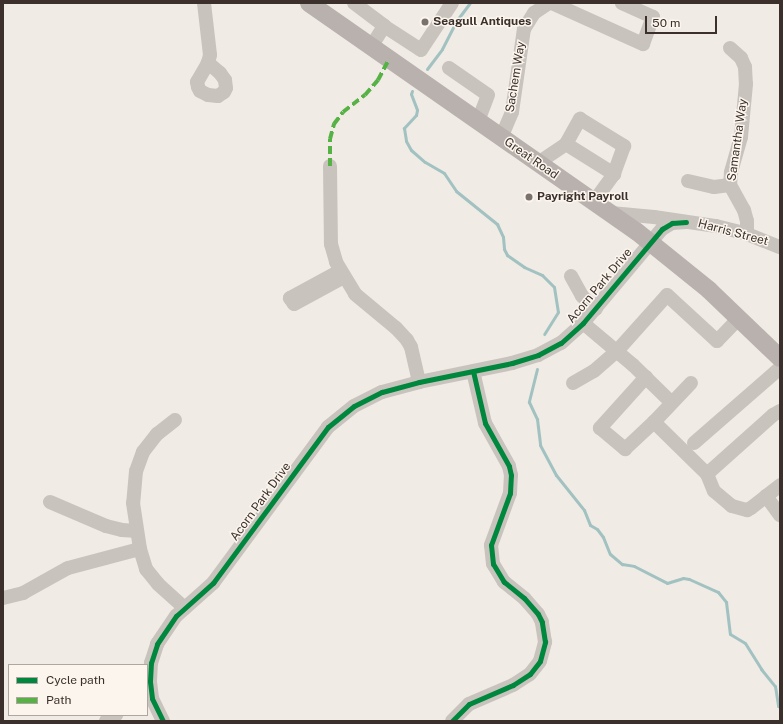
<!DOCTYPE html>
<html>
<head>
<meta charset="utf-8">
<style>
  body { margin:0 }
  #map { position:relative; width:783px; height:724px; overflow:hidden; background:#f0ebe5; font-family:"Public Sans",sans-serif }
  div>[style] { position:absolute }
  .stream>* { height:3px; margin:-1.5px; padding:0 1.5px; transform-origin:1.5px; border-radius:1.5px; background:#a1c2c1 }
  .minor>* { height:14px; margin:-7px; padding:0 7px; transform-origin:7px; border-radius:7px; background:#c9c3be }
  .major>* { height:18px; margin:-9px; padding:0 9px; transform-origin:9px; border-radius:9px; background:#b8b1ad }
  .quiet>* { height:4px; margin-top:-2px; transform-origin:0; background:repeating-linear-gradient(90deg,#57b246 0 8px,transparent 0 12px) }
  .cycleway>* { height:5px; margin:-2.5px; padding:0 2.5px; transform-origin:2.5px; border-radius:2.5px; background:#00873e }
  .dots>* { width:11px; height:11px; translate:-50% -50%; box-sizing:border-box; border:2px solid #fbf5ee; border-radius:50% }
  span { translate:-50% -50%; white-space:nowrap; text-align:center; line-height:1.15; -webkit-text-stroke:3px #fbf5ee; paint-order:stroke }
  .poi-label { font-size:12px; color:#3b302b; font-weight:700 }
  .left { translate:0 -50%; text-align:left }
  .street-label { font-size:12px; color:#3b302b }
  .frame { position:absolute; inset:0; border:4px solid #3b302b; pointer-events:none }
  .legend { position:absolute; left:8px; top:664px; width:140px; height:52px; box-sizing:border-box; background:#fbf5ee; border:1px solid #aea6a0; margin:0; padding:5px 7px; list-style:none; font-size:12px; color:#3b302b }
  .legend li { display:flex; align-items:center; gap:8px; height:20px }
  .legend b { width:20px; border:1px solid #aea6a0 }
  .scale { position:absolute; left:645px; top:16px; width:72px; height:18px; box-sizing:border-box; border:2px solid #3b302b; border-top:0; padding-left:5px; font-size:12px; line-height:14px; white-space:nowrap; color:#3b302b; -webkit-text-stroke:3px #fbf5ee; paint-order:stroke }
</style>
</head>
<body>
<div id="map">
  <div class="stream">
    <i style="left:427px;top:69px;width:25px;rotate:-53deg"></i>
    <i style="left:442px;top:49px;width:33px;rotate:-63deg"></i>
    <i style="left:457px;top:20px;width:21px;rotate:-53deg"></i>
    <i style="left:412px;top:91px;width:3px;rotate:108deg"></i>
    <i style="left:411px;top:94px;width:17px;rotate:69deg"></i>
    <i style="left:417px;top:110px;width:5px;rotate:101deg"></i>
    <i style="left:416px;top:115px;width:18px;rotate:133deg"></i>
    <i style="left:404px;top:128px;width:13px;rotate:81deg"></i>
    <i style="left:406px;top:141px;width:10px;rotate:61deg"></i>
    <i style="left:411px;top:150px;width:18px;rotate:41deg"></i>
    <i style="left:425px;top:162px;width:22px;rotate:30deg"></i>
    <i style="left:444px;top:173px;width:22px;rotate:56deg"></i>
    <i style="left:456px;top:191px;width:53px;rotate:38.8deg"></i>
    <i style="left:497px;top:224px;width:14px;rotate:65deg"></i>
    <i style="left:503px;top:237px;width:12px;rotate:85deg"></i>
    <i style="left:504px;top:249px;width:7px;rotate:63deg"></i>
    <i style="left:507px;top:255px;width:21px;rotate:35deg"></i>
    <i style="left:524px;top:267px;width:20px;rotate:24deg"></i>
    <i style="left:542px;top:275px;width:17px;rotate:45deg"></i>
    <i style="left:554px;top:287px;width:25px;rotate:81deg"></i>
    <i style="left:558px;top:312px;width:26px;rotate:122deg"></i>
    <i style="left:537px;top:369px;width:34px;rotate:104deg"></i>
    <i style="left:529px;top:402px;width:19px;rotate:65deg"></i>
    <i style="left:537px;top:419px;width:26px;rotate:83deg"></i>
    <i style="left:540px;top:445px;width:34px;rotate:62deg"></i>
    <i style="left:556px;top:475px;width:45px;rotate:51.3deg"></i>
    <i style="left:584px;top:510px;width:16px;rotate:68deg"></i>
    <i style="left:590px;top:525px;width:8px;rotate:30deg"></i>
    <i style="left:597px;top:529px;width:10px;rotate:53deg"></i>
    <i style="left:603px;top:537px;width:18px;rotate:68deg"></i>
    <i style="left:610px;top:554px;width:16px;rotate:40deg"></i>
    <i style="left:622px;top:564px;width:12px;rotate:9deg"></i>
    <i style="left:634px;top:566px;width:37px;rotate:27deg"></i>
    <i style="left:667px;top:583px;width:17px;rotate:-17deg"></i>
    <i style="left:683px;top:578px;width:6px;rotate:9deg"></i>
    <i style="left:689px;top:579px;width:32px;rotate:24deg"></i>
    <i style="left:718px;top:592px;width:13px;rotate:51deg"></i>
    <i style="left:726px;top:602px;width:32px;rotate:83deg"></i>
    <i style="left:730px;top:634px;width:17px;rotate:31deg"></i>
    <i style="left:745px;top:643px;width:31px;rotate:58deg"></i>
    <i style="left:761px;top:669px;width:22px;rotate:51deg"></i>
    <i style="left:775px;top:686px;width:20px;rotate:81deg"></i>
    <i style="left:778px;top:706px;width:2px;rotate:27deg"></i>
  </div>
  <div class="minor">
    <i style="left:204px;top:3px;width:52px;rotate:83.4deg"></i>
    <i style="left:210px;top:55px;width:8px;rotate:104deg"></i>
    <i style="left:208px;top:63px;width:22px;rotate:120deg"></i>
    <i style="left:197px;top:82px;width:5px;rotate:79deg"></i>
    <i style="left:198px;top:87px;width:4px;rotate:63deg"></i>
    <i style="left:200px;top:91px;width:9px;rotate:27deg"></i>
    <i style="left:208px;top:95px;width:10px;rotate:6deg"></i>
    <i style="left:218px;top:96px;width:7px;rotate:-34deg"></i>
    <i style="left:224px;top:92px;width:4px;rotate:-63deg"></i>
    <i style="left:226px;top:88px;width:8px;rotate:-97deg"></i>
    <i style="left:225px;top:80px;width:9px;rotate:-126deg"></i>
    <i style="left:220px;top:73px;width:16px;rotate:-140deg"></i>
    <i style="left:354px;top:3px;width:38px;rotate:37deg"></i>
    <i style="left:552px;top:3px;width:100px;rotate:24.3deg"></i>
    <i style="left:643px;top:44px;width:29px;rotate:-70deg"></i>
    <i style="left:653px;top:17px;width:34px;rotate:-156deg"></i>
    <i style="left:371px;top:47px;width:25px;rotate:-58deg"></i>
    <i style="left:384px;top:26px;width:44px;rotate:33deg"></i>
    <i style="left:421px;top:50px;width:56px;rotate:-56.6deg"></i>
    <i style="left:730px;top:48px;width:15px;rotate:42deg"></i>
    <i style="left:741px;top:58px;width:10px;rotate:66deg"></i>
    <i style="left:745px;top:67px;width:17px;rotate:87deg"></i>
    <i style="left:746px;top:84px;width:53px;rotate:95.4deg"></i>
    <i style="left:741px;top:137px;width:37px;rotate:106deg"></i>
    <i style="left:731px;top:173px;width:12px;rotate:95deg"></i>
    <i style="left:730px;top:185px;width:29px;rotate:61deg"></i>
    <i style="left:744px;top:210px;width:11px;rotate:75deg"></i>
    <i style="left:747px;top:221px;width:13px;rotate:90deg"></i>
    <i style="left:449px;top:68px;width:47px;rotate:34.7deg"></i>
    <i style="left:488px;top:95px;width:28px;rotate:111deg"></i>
    <i style="left:501px;top:138px;width:28px;rotate:-67deg"></i>
    <i style="left:512px;top:112px;width:84px;rotate:-81.8deg"></i>
    <i style="left:524px;top:29px;width:19px;rotate:-58deg"></i>
    <i style="left:534px;top:13px;width:18px;rotate:-34deg"></i>
    <i style="left:566px;top:144px;width:57px;rotate:32deg"></i>
    <i style="left:538px;top:163px;width:34px;rotate:-34deg"></i>
    <i style="left:566px;top:144px;width:29px;rotate:-61deg"></i>
    <i style="left:580px;top:119px;width:52px;rotate:31.5deg"></i>
    <i style="left:624px;top:146px;width:30px;rotate:110deg"></i>
    <i style="left:614px;top:174px;width:34px;rotate:126deg"></i>
    <i style="left:330px;top:166px;width:78px;rotate:89.3deg"></i>
    <i style="left:331px;top:244px;width:19px;rotate:74deg"></i>
    <i style="left:336px;top:262px;width:37px;rotate:59deg"></i>
    <i style="left:355px;top:294px;width:53px;rotate:39.7deg"></i>
    <i style="left:396px;top:328px;width:16px;rotate:47deg"></i>
    <i style="left:407px;top:340px;width:8px;rotate:60deg"></i>
    <i style="left:411px;top:347px;width:36px;rotate:77deg"></i>
    <i style="left:688px;top:181px;width:27px;rotate:13deg"></i>
    <i style="left:714px;top:187px;width:16px;rotate:-7deg"></i>
    <i style="left:611px;top:213px;width:43px;rotate:5.3deg"></i>
    <i style="left:654px;top:217px;width:63px;rotate:8.3deg"></i>
    <i style="left:716px;top:226px;width:32px;rotate:14deg"></i>
    <i style="left:747px;top:234px;width:35px;rotate:22deg"></i>
    <i style="left:340px;top:271px;width:57px;rotate:151.6deg"></i>
    <i style="left:290px;top:298px;width:7px;rotate:56deg"></i>
    <i style="left:294px;top:304px;width:57px;rotate:-28.4deg"></i>
    <i style="left:571px;top:276px;width:23px;rotate:61deg"></i>
    <i style="left:582px;top:296px;width:19px;rotate:43deg"></i>
    <i style="left:583px;top:323px;width:65px;rotate:40deg"></i>
    <i style="left:633px;top:365px;width:54px;rotate:44.3deg"></i>
    <i style="left:646px;top:377px;width:69px;rotate:132deg"></i>
    <i style="left:600px;top:428px;width:33px;rotate:40deg"></i>
    <i style="left:625px;top:449px;width:40px;rotate:-43deg"></i>
    <i style="left:573px;top:383px;width:24px;rotate:-30deg"></i>
    <i style="left:594px;top:371px;width:30px;rotate:-41deg"></i>
    <i style="left:617px;top:351px;width:75px;rotate:-48.2deg"></i>
    <i style="left:667px;top:295px;width:68px;rotate:42.6deg"></i>
    <i style="left:717px;top:341px;width:32px;rotate:-46deg"></i>
    <i style="left:691px;top:383px;width:54px;rotate:133.5deg"></i>
    <i style="left:654px;top:422px;width:74px;rotate:44.5deg"></i>
    <i style="left:707px;top:474px;width:18px;rotate:68deg"></i>
    <i style="left:714px;top:491px;width:23px;rotate:40deg"></i>
    <i style="left:732px;top:506px;width:16px;rotate:15deg"></i>
    <i style="left:747px;top:510px;width:4px;rotate:-27deg"></i>
    <i style="left:751px;top:508px;width:37px;rotate:-38deg"></i>
    <i style="left:175px;top:420px;width:23px;rotate:142deg"></i>
    <i style="left:157px;top:434px;width:23px;rotate:128deg"></i>
    <i style="left:143px;top:452px;width:20px;rotate:110deg"></i>
    <i style="left:136px;top:471px;width:32px;rotate:95deg"></i>
    <i style="left:133px;top:503px;width:47px;rotate:81.3deg"></i>
    <i style="left:140px;top:549px;width:21px;rotate:73deg"></i>
    <i style="left:146px;top:569px;width:19px;rotate:51deg"></i>
    <i style="left:158px;top:584px;width:36px;rotate:42deg"></i>
    <i style="left:694px;top:443px;width:114px;rotate:-41.1deg"></i>
    <i style="left:707px;top:474px;width:89px;rotate:-41.8deg"></i>
    <i style="left:773px;top:415px;width:8px;rotate:-30deg"></i>
    <i style="left:766px;top:496px;width:24px;rotate:54deg"></i>
    <i style="left:50px;top:502px;width:61px;rotate:23.2deg"></i>
    <i style="left:106px;top:526px;width:16px;rotate:14deg"></i>
    <i style="left:122px;top:530px;width:15px;rotate:4deg"></i>
    <i style="left:3px;top:598px;width:21px;rotate:-14deg"></i>
    <i style="left:23px;top:593px;width:51px;rotate:-29.1deg"></i>
    <i style="left:68px;top:568px;width:74px;rotate:-14.8deg"></i>
    <i style="left:106px;top:721px;width:12px;rotate:-31deg"></i>
    <i style="left:163px;top:721px;width:25px;rotate:-116deg"></i>
    <i style="left:152px;top:698px;width:17px;rotate:-97deg"></i>
    <i style="left:150px;top:681px;width:18px;rotate:-87deg"></i>
    <i style="left:151px;top:663px;width:20px;rotate:-72deg"></i>
    <i style="left:157px;top:644px;width:34px;rotate:-56deg"></i>
    <i style="left:176px;top:616px;width:50px;rotate:-41.7deg"></i>
    <i style="left:213px;top:583px;width:194px;rotate:-53.6deg"></i>
    <i style="left:328px;top:427px;width:33px;rotate:-39deg"></i>
    <i style="left:354px;top:406px;width:31px;rotate:-27deg"></i>
    <i style="left:382px;top:392px;width:38px;rotate:-15deg"></i>
    <i style="left:419px;top:382px;width:95px;rotate:-11.5deg"></i>
    <i style="left:512px;top:363px;width:27px;rotate:-17deg"></i>
    <i style="left:538px;top:355px;width:26px;rotate:-28deg"></i>
    <i style="left:561px;top:343px;width:30px;rotate:-42deg"></i>
    <i style="left:583px;top:323px;width:123px;rotate:-50deg"></i>
    <i style="left:662px;top:229px;width:12px;rotate:-31deg"></i>
    <i style="left:672px;top:223px;width:14px;rotate:-4deg"></i>
    <i style="left:452px;top:721px;width:24px;rotate:-45deg"></i>
    <i style="left:469px;top:704px;width:48px;rotate:-23.4deg"></i>
    <i style="left:513px;top:685px;width:20px;rotate:-33deg"></i>
    <i style="left:530px;top:674px;width:16px;rotate:-52deg"></i>
    <i style="left:540px;top:661px;width:20px;rotate:-75deg"></i>
    <i style="left:545px;top:642px;width:20px;rotate:-99deg"></i>
    <i style="left:542px;top:622px;width:9px;rotate:-117deg"></i>
    <i style="left:538px;top:614px;width:21px;rotate:-131deg"></i>
    <i style="left:524px;top:598px;width:26px;rotate:-141deg"></i>
    <i style="left:504px;top:582px;width:21px;rotate:-121deg"></i>
    <i style="left:493px;top:564px;width:19px;rotate:-96deg"></i>
    <i style="left:491px;top:545px;width:55px;rotate:-69.9deg"></i>
    <i style="left:510px;top:493px;width:18px;rotate:-87deg"></i>
    <i style="left:511px;top:475px;width:9px;rotate:-103deg"></i>
    <i style="left:509px;top:466px;width:49px;rotate:-119.2deg"></i>
    <i style="left:485px;top:423px;width:53px;rotate:-103deg"></i>
  </div>
  <div class="major">
    <i style="left:309px;top:3px;width:399px;rotate:34.9deg"></i>
    <i style="left:636px;top:231px;width:94px;rotate:38.9deg"></i>
    <i style="left:709px;top:290px;width:98px;rotate:43.8deg"></i>
  </div>
  <div class="quiet">
    <i style="left:330px;top:166px;width:27px;rotate:-90deg"></i>
    <i style="left:330px;top:139px;width:16px;rotate:-75deg"></i>
    <i style="left:334px;top:124px;width:15px;rotate:-53deg"></i>
    <i style="left:343px;top:112px;width:28px;rotate:-38deg"></i>
    <i style="left:365px;top:95px;width:20px;rotate:-49deg"></i>
    <i style="left:378px;top:80px;width:24px;rotate:-62deg"></i>
  </div>
  <div class="cycleway">
    <i style="left:163px;top:721px;width:25px;rotate:-116deg"></i>
    <i style="left:152px;top:698px;width:17px;rotate:-97deg"></i>
    <i style="left:150px;top:681px;width:18px;rotate:-87deg"></i>
    <i style="left:151px;top:663px;width:20px;rotate:-72deg"></i>
    <i style="left:157px;top:644px;width:34px;rotate:-56deg"></i>
    <i style="left:176px;top:616px;width:50px;rotate:-41.7deg"></i>
    <i style="left:213px;top:583px;width:194px;rotate:-53.6deg"></i>
    <i style="left:328px;top:427px;width:33px;rotate:-39deg"></i>
    <i style="left:354px;top:406px;width:31px;rotate:-27deg"></i>
    <i style="left:382px;top:392px;width:38px;rotate:-15deg"></i>
    <i style="left:419px;top:382px;width:95px;rotate:-11.5deg"></i>
    <i style="left:512px;top:363px;width:27px;rotate:-17deg"></i>
    <i style="left:538px;top:355px;width:26px;rotate:-28deg"></i>
    <i style="left:561px;top:343px;width:30px;rotate:-42deg"></i>
    <i style="left:583px;top:323px;width:123px;rotate:-50deg"></i>
    <i style="left:662px;top:229px;width:12px;rotate:-31deg"></i>
    <i style="left:672px;top:223px;width:14px;rotate:-4deg"></i>
    <i style="left:452px;top:721px;width:24px;rotate:-45deg"></i>
    <i style="left:469px;top:704px;width:48px;rotate:-23.4deg"></i>
    <i style="left:513px;top:685px;width:20px;rotate:-33deg"></i>
    <i style="left:530px;top:674px;width:16px;rotate:-52deg"></i>
    <i style="left:540px;top:661px;width:20px;rotate:-75deg"></i>
    <i style="left:545px;top:642px;width:20px;rotate:-99deg"></i>
    <i style="left:542px;top:622px;width:9px;rotate:-117deg"></i>
    <i style="left:538px;top:614px;width:21px;rotate:-131deg"></i>
    <i style="left:524px;top:598px;width:26px;rotate:-141deg"></i>
    <i style="left:504px;top:582px;width:21px;rotate:-121deg"></i>
    <i style="left:493px;top:564px;width:19px;rotate:-96deg"></i>
    <i style="left:491px;top:545px;width:55px;rotate:-69.9deg"></i>
    <i style="left:510px;top:493px;width:18px;rotate:-87deg"></i>
    <i style="left:511px;top:475px;width:9px;rotate:-103deg"></i>
    <i style="left:509px;top:466px;width:49px;rotate:-119.2deg"></i>
    <i style="left:485px;top:423px;width:53px;rotate:-103deg"></i>
  </div>
  <div class="dots">
    <i style="left:425px;top:22px;background:#7a716c"></i>
    <i style="left:529px;top:197px;background:#7a716c"></i>
  </div>
  <div class="poi-label">
    <span class="left" style="left:433px;top:22px">Seagull Antiques</span>
    <span class="left" style="left:537px;top:197px">Payright Payroll</span>
  </div>
  <div class="street-label">
    <span style="left:516px;top:77px;rotate:-81deg">Sachem Way</span>
    <span style="left:738px;top:140px;rotate:-82deg">Samantha Way</span>
    <span style="left:531px;top:159px;rotate:35deg">Great Road</span>
    <span style="left:733px;top:233px;rotate:15deg">Harris Street</span>
    <span style="left:600px;top:286px;rotate:-50deg">Acorn Park Drive</span>
    <span style="left:261px;top:502px;rotate:-54deg">Acorn Park Drive</span>
  </div>
  <div class="frame"></div>
  <ul class="legend">
  <li><b style="height:5px;background:#00873e"></b>Cycle path</li>
  <li><b style="height:5px;background:#57b246"></b>Path</li>
  </ul>
  <div class="scale">50 m</div>
</div>
</body>
</html>
